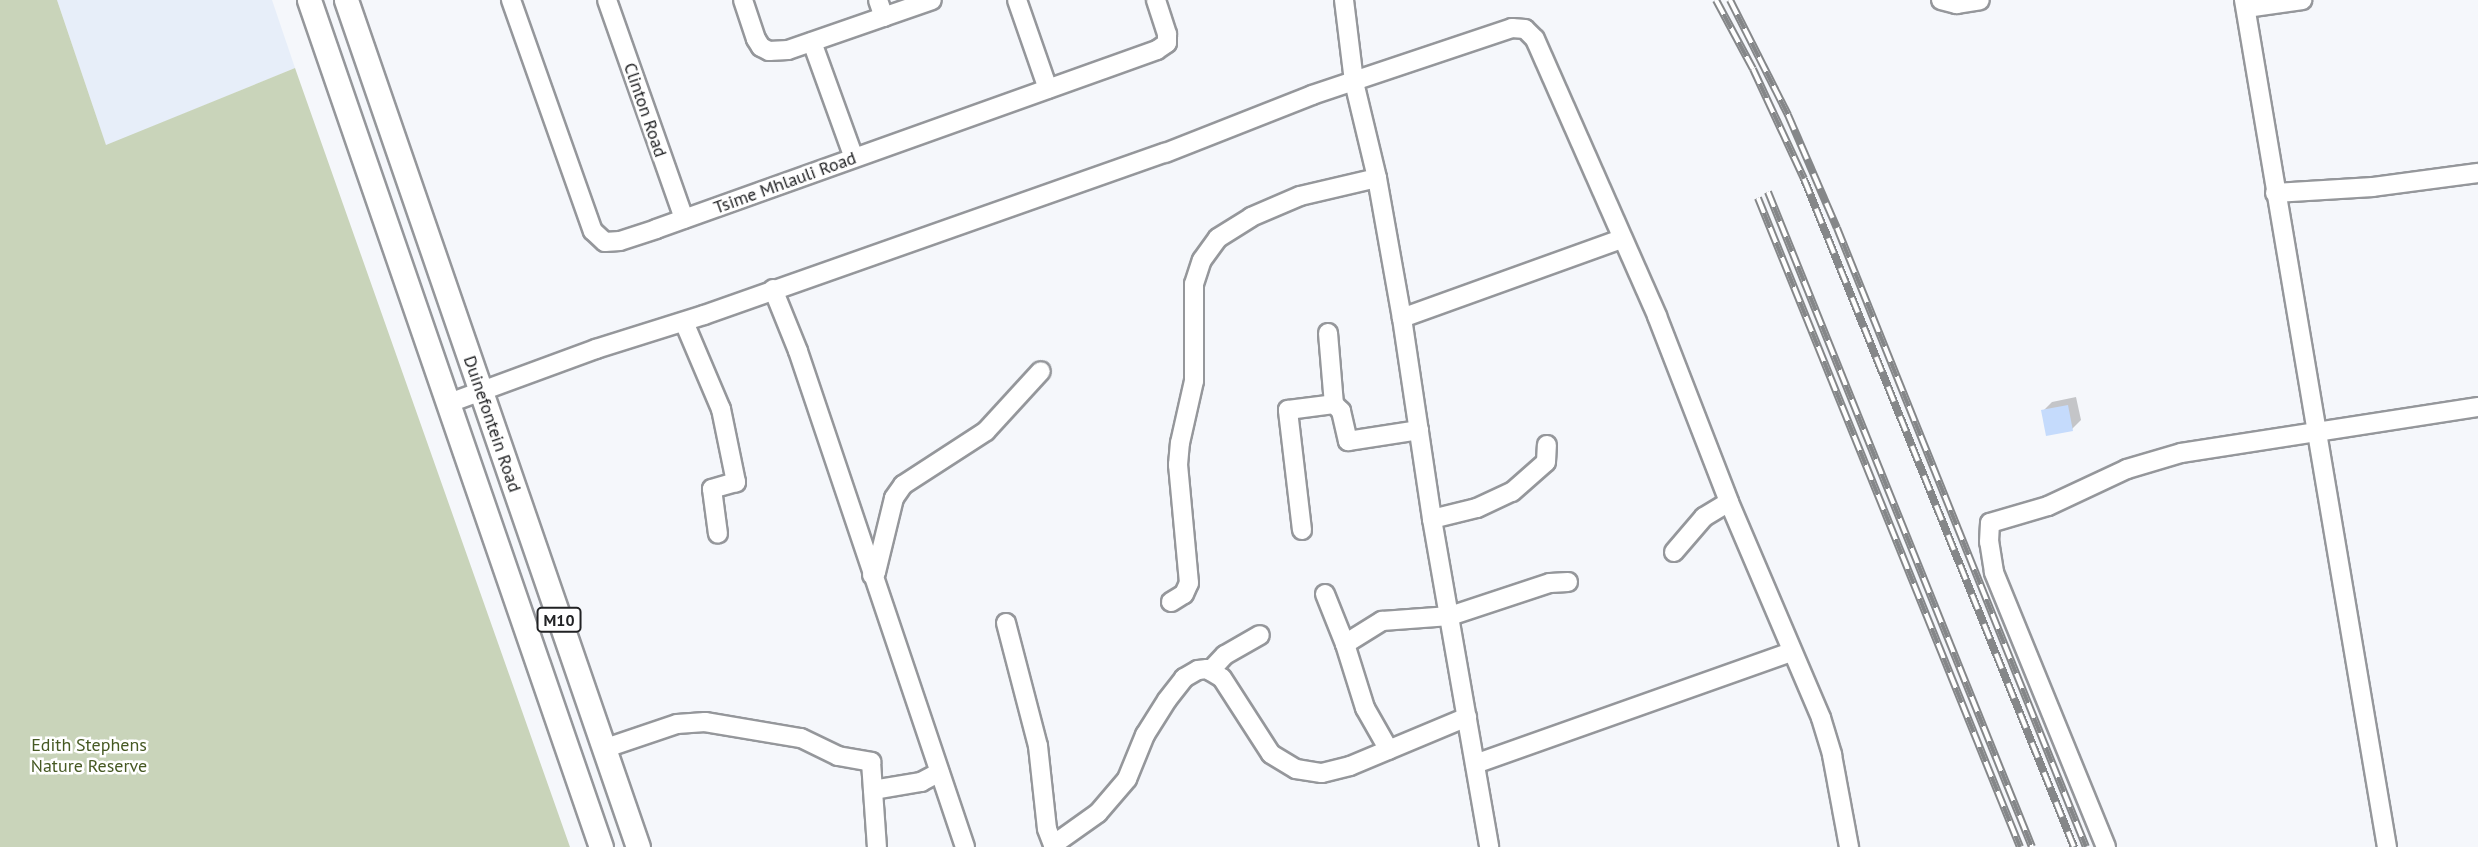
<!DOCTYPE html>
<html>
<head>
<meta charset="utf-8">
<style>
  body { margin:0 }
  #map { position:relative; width:2478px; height:847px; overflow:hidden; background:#f5f7fb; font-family:"PT Sans",sans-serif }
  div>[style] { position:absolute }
  .built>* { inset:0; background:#e7eef9 }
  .green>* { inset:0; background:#c9d4ba }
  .shadow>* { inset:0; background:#0003 }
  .building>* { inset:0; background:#c5dbfc }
  .roads { filter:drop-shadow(2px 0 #95979b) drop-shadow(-2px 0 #95979b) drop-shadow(0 2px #95979b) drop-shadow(0 -2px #95979b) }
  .minor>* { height:18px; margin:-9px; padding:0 9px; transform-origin:9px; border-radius:9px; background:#fff }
  .major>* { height:23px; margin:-11.5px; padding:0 11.5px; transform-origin:11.5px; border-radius:11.5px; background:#fff }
  .rail>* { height:8px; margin-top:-4px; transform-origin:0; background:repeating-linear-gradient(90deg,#fff 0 16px,#858789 0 32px); box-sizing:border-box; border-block:2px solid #858789 }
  span { translate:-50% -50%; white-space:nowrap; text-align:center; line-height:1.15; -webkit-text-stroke:5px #fff; paint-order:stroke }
  .shield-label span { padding:2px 5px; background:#fff; border:2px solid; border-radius:5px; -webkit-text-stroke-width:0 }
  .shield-label { font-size:16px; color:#212224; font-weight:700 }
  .street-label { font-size:18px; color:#212224 }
  .park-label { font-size:18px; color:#465923 }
</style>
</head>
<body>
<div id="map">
  <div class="built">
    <i style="clip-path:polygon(57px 0,272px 0,295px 68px,106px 146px)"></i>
  </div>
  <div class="green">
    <i style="clip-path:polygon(0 0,57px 0,106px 145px,295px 68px,570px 847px,0 847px)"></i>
  </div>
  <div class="shadow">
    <i style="clip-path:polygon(2076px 397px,2081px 420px,2072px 429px,2043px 411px,2052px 402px)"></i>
  </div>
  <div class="building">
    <i style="clip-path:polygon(2068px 405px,2073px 431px,2046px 436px,2041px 410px)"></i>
  </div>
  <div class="roads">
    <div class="minor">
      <i style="left:511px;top:0;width:245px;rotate:70.5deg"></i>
      <i style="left:593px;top:231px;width:16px;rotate:43deg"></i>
      <i style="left:605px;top:242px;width:15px;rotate:-4deg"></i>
      <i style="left:620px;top:241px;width:38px;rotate:-18deg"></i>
      <i style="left:656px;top:229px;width:532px;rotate:-19.66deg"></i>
      <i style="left:1157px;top:50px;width:12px;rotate:-35deg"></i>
      <i style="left:1167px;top:43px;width:9px;rotate:-90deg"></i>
      <i style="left:1167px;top:34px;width:36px;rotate:-108deg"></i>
      <i style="left:607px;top:0;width:232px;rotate:70.6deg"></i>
      <i style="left:743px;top:0;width:41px;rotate:71.6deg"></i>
      <i style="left:756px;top:39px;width:9px;rotate:58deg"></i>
      <i style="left:761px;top:47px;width:9px;rotate:27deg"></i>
      <i style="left:769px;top:51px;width:19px;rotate:-3deg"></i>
      <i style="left:788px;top:50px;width:152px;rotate:-19.1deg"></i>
      <i style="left:878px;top:0;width:18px;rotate:71deg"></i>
      <i style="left:1017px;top:0;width:94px;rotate:70.8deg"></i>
      <i style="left:1344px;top:0;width:83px;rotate:83deg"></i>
      <i style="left:1354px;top:82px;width:99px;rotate:76.5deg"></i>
      <i style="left:1377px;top:178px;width:142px;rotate:79.9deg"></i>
      <i style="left:1402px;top:318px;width:203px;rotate:81.5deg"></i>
      <i style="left:1432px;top:519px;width:333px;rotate:80.1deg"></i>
      <i style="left:1941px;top:0;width:16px;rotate:15deg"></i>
      <i style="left:1956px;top:4px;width:24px;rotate:-9deg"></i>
      <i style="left:2244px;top:0;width:859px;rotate:80.42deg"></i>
      <i style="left:2246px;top:8px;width:57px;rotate:-8.1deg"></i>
      <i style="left:812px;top:42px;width:123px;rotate:70.1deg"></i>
      <i style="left:2275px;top:193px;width:98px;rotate:-3.5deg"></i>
      <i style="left:2373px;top:187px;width:106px;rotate:-7.6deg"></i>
      <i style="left:773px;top:289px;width:67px;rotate:68deg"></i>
      <i style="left:798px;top:351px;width:523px;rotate:71.39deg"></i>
      <i style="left:1402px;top:318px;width:233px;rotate:-19.8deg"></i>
      <i style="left:684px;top:322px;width:95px;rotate:67deg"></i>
      <i style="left:721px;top:409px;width:75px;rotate:78.4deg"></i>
      <i style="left:736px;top:482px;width:25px;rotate:164deg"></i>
      <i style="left:712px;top:489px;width:45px;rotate:82.4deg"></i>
      <i style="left:1328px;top:333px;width:71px;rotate:85.2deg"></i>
      <i style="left:1334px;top:404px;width:10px;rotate:45deg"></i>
      <i style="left:1341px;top:411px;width:31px;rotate:77deg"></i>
      <i style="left:1348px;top:441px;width:72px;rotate:-8.8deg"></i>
      <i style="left:449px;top:403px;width:157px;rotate:-20.2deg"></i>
      <i style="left:596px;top:349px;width:113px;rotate:-17.5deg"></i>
      <i style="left:704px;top:315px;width:489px;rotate:-19.4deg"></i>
      <i style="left:1165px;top:153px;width:158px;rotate:-21.5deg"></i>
      <i style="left:1312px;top:95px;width:211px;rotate:-18.5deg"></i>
      <i style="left:1512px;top:28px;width:13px;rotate:4deg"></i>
      <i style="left:1525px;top:29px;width:14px;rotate:45deg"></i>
      <i style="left:1535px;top:39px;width:303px;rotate:66.2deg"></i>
      <i style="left:1657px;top:316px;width:199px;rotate:68.8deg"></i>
      <i style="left:1729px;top:502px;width:235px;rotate:66.9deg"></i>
      <i style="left:1821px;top:718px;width:39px;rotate:73deg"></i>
      <i style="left:1832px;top:755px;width:94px;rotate:79.5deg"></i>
      <i style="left:1432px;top:519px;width:46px;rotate:-13.7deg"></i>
      <i style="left:1477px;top:508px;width:38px;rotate:-25deg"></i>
      <i style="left:1512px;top:492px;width:45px;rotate:-41.4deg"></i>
      <i style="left:1546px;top:462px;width:17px;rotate:-87deg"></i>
      <i style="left:1302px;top:530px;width:121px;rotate:-96.7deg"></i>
      <i style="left:1288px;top:410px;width:46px;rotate:-7.4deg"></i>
      <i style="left:1674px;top:552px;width:46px;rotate:-49.4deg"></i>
      <i style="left:1704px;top:517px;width:29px;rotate:-31deg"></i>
      <i style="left:872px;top:575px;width:5px;rotate:-37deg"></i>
      <i style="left:876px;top:572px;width:76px;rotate:-76.3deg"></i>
      <i style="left:894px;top:498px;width:16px;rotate:-55deg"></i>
      <i style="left:903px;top:485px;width:99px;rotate:-33deg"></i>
      <i style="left:986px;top:431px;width:81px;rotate:-47.5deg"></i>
      <i style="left:1325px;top:594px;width:54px;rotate:68.2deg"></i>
      <i style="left:1345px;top:644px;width:44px;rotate:-31.9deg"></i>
      <i style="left:1382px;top:621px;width:68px;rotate:-4.2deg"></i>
      <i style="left:1450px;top:616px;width:105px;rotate:-18.3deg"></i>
      <i style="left:1550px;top:583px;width:18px;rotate:-3deg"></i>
      <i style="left:1171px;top:602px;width:15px;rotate:-32deg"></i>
      <i style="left:1184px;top:594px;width:12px;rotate:-66deg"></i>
      <i style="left:1189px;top:583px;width:119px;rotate:-95.3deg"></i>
      <i style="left:1178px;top:465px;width:22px;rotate:-85deg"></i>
      <i style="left:1180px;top:443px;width:64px;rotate:-77.3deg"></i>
      <i style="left:1194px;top:381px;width:97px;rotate:-90deg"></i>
      <i style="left:1194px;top:284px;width:25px;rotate:-72deg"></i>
      <i style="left:1202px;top:260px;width:27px;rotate:-54deg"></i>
      <i style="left:1218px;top:238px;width:39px;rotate:-32deg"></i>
      <i style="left:1251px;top:217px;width:53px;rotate:-23.2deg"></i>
      <i style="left:1300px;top:196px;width:79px;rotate:-13.2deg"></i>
      <i style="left:1006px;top:623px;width:127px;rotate:75.4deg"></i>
      <i style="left:1038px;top:746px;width:83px;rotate:83.8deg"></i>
      <i style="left:1047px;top:829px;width:19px;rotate:69deg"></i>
      <i style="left:1345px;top:644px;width:67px;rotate:72.6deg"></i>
      <i style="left:1365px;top:708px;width:48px;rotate:60.3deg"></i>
      <i style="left:1210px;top:671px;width:22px;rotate:-47deg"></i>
      <i style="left:1225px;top:655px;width:40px;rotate:-29.7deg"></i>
      <i style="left:603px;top:749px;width:78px;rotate:-18.7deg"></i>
      <i style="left:677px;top:724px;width:28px;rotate:-4deg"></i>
      <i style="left:705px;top:722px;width:97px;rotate:9.5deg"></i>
      <i style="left:801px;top:738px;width:41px;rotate:25.9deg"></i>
      <i style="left:838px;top:756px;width:34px;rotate:10deg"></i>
      <i style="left:871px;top:762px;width:85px;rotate:86deg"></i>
      <i style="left:1475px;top:764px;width:336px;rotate:-19.5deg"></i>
      <i style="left:873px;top:790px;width:49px;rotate:-9.5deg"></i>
      <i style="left:921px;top:782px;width:21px;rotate:-28deg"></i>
      <i style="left:1053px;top:845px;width:55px;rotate:-35.4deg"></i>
      <i style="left:1098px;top:813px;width:45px;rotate:-49.5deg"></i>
      <i style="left:1127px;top:779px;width:48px;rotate:-67.8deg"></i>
      <i style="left:1145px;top:735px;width:41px;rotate:-57.8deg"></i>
      <i style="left:1167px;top:700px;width:28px;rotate:-52deg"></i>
      <i style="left:1184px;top:678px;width:16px;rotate:-30deg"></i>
      <i style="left:1198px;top:670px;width:9px;rotate:-6deg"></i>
      <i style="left:1207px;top:669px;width:17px;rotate:31deg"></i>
      <i style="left:1222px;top:678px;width:90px;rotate:57.2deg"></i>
      <i style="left:1271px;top:754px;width:29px;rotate:31deg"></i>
      <i style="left:1296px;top:769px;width:26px;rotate:9deg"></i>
      <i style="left:1322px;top:773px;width:29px;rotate:-14deg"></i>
      <i style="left:1350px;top:766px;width:127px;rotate:-22.7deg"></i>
      <i style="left:2106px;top:847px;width:297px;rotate:-112.2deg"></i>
      <i style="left:1994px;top:572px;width:30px;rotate:-99deg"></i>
      <i style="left:1989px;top:542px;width:19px;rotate:-87deg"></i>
      <i style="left:1990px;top:523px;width:60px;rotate:-16.3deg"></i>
      <i style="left:2048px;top:506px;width:87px;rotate:-25.1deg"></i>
      <i style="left:2127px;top:469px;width:56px;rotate:-16.5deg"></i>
      <i style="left:2181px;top:453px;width:301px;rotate:-8.8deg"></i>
    </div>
    <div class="major">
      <i style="left:309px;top:0;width:896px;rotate:70.98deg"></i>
      <i style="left:346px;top:0;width:896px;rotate:70.98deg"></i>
    </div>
  </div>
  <div class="rail">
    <i style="left:1716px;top:0;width:78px;rotate:61.8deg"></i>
    <i style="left:1753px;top:69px;width:121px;rotate:65.1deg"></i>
    <i style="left:1804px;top:179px;width:721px;rotate:67.99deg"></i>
    <i style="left:1730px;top:0;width:129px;rotate:63.2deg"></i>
    <i style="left:1788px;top:115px;width:123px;rotate:66.6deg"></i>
    <i style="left:1837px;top:228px;width:667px;rotate:68.09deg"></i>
    <i style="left:1768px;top:192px;width:706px;rotate:68.05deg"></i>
    <i style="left:1758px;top:198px;width:700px;rotate:68.02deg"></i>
  </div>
  <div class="shield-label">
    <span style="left:559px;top:620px">M10</span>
  </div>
  <div class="street-label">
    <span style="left:645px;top:110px;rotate:71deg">Clinton Road</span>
    <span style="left:785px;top:183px;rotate:-20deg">Tsime Mhlauli Road</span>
    <span style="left:492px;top:424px;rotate:71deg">Duinefontein Road</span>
  </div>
  <div class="park-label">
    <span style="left:89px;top:756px">Edith Stephens<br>Nature Reserve</span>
  </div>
</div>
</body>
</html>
